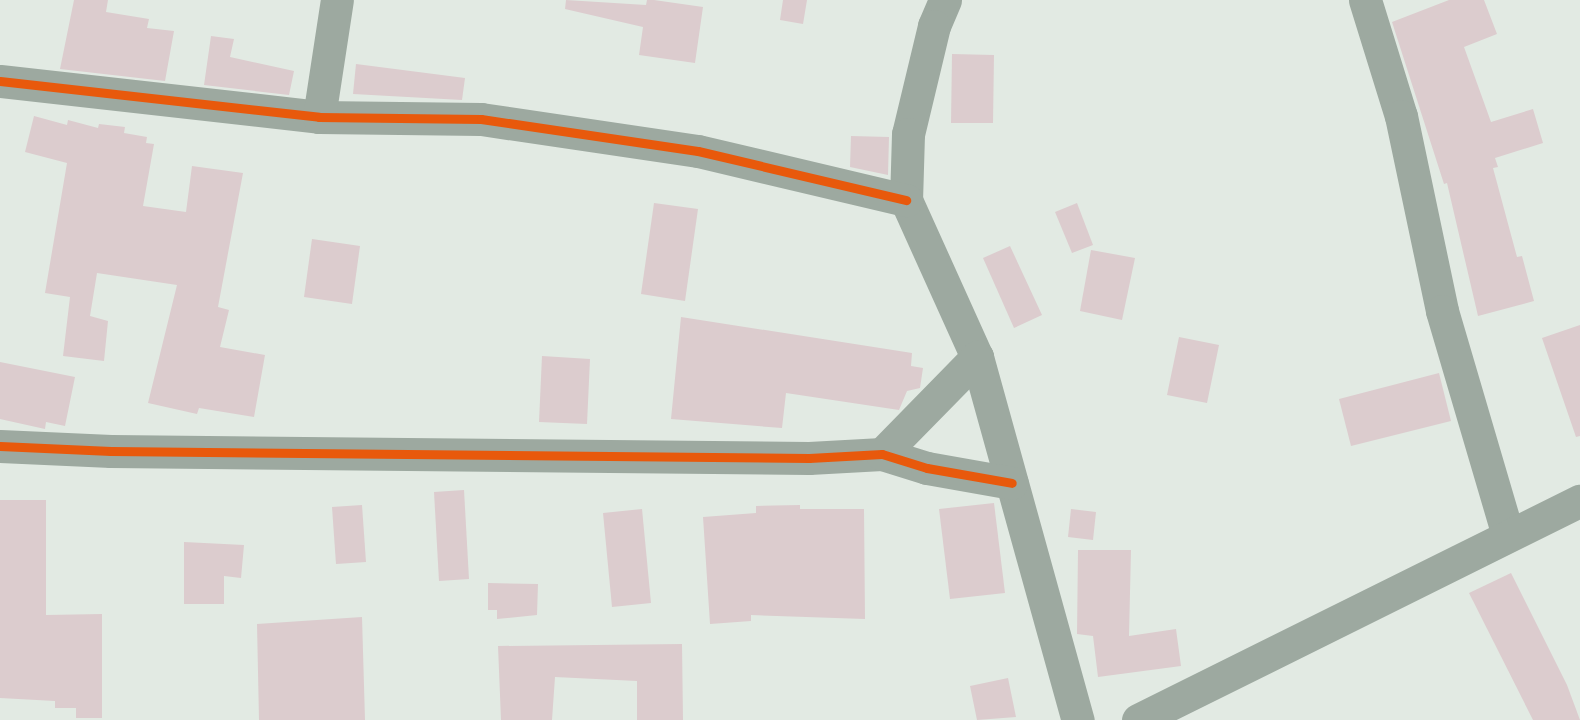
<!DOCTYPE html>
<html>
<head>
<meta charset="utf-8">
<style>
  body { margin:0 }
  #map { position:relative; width:1580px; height:720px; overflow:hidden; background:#e2eae3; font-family:Cabin,sans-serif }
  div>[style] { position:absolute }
  .building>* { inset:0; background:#dcccce }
  .minor>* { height:33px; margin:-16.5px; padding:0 16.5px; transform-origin:16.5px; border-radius:16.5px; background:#9da9a0 }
  .cycleway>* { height:9px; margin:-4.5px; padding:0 4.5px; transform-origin:4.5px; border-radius:4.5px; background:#e8590c }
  span { translate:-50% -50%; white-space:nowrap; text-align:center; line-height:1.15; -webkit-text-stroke:6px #deeee1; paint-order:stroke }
</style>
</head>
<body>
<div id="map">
  <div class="building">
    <i style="clip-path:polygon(74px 0,108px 0,106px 12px,149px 19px,147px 28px,174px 31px,165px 81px,60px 69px)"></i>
    <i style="clip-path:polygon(566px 0,646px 5px,647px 0,654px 0,703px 7px,695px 63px,639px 55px,643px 27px,565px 9px)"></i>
    <i style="clip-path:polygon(783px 0,807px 0,803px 24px,780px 20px)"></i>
    <i style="clip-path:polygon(1449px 0,1484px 0,1497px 34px,1464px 47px,1491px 122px,1533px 109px,1543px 143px,1495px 158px,1498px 167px,1493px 168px,1517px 257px,1522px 256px,1534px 301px,1478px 316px,1447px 183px,1444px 184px,1392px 22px)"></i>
    <i style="clip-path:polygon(211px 36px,234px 39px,230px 57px,294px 71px,289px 95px,204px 85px)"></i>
    <i style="clip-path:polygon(952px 54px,994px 55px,993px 123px,951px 123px)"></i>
    <i style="clip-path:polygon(356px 64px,465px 78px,462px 100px,353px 94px)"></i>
    <i style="clip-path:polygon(34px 116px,67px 125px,68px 120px,98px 128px,99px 124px,125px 127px,124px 133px,147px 137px,146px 143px,154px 144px,143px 206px,186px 212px,192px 166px,243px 173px,218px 307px,229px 310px,220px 347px,265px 355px,254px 417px,199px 408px,197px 414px,148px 403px,177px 285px,97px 273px,90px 316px,108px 321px,104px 361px,63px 356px,70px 297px,45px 293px,67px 163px,25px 152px)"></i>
    <i style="clip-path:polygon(851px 136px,889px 137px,888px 175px,850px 167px)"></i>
    <i style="clip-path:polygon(654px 203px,698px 209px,685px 301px,641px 294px)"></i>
    <i style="clip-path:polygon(1077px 203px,1093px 245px,1072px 253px,1055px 212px)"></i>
    <i style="clip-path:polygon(312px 239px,360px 246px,352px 304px,304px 297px)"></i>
    <i style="clip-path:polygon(1010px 246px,1042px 315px,1014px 328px,983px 258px)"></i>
    <i style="clip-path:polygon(1091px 250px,1135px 258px,1122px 320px,1080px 311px)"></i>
    <i style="clip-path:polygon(681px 317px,912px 353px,911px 366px,923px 368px,920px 388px,907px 391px,899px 410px,786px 393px,782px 428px,671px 419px)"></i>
    <i style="clip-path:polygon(1580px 325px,1580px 436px,1576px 437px,1542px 338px)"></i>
    <i style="clip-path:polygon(1179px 337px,1219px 345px,1207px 403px,1167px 395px)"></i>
    <i style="clip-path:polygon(542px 356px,590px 359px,587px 424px,539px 422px)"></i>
    <i style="clip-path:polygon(0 362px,75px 377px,65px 426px,46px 422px,45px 429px,0 419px)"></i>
    <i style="clip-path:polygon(1439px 373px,1451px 421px,1351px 446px,1339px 399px)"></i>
    <i style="clip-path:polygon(464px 490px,469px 579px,439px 581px,434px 492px)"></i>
    <i style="clip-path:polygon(0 500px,46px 500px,46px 615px,102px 614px,102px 718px,76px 718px,76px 708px,55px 708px,55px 701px,0 698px)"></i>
    <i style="clip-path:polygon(994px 503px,1005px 593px,950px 599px,939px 509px)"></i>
    <i style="clip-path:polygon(362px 505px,366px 562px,336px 564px,332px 507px)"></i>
    <i style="clip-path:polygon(800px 505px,800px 509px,864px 509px,865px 619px,751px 615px,751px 621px,710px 624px,703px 517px,756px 513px,756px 506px)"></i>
    <i style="clip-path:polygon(642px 509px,651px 603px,612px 607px,603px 513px)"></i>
    <i style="clip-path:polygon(1071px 509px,1096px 512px,1093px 540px,1068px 537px)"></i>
    <i style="clip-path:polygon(184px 542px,244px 545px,241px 578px,224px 576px,224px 604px,184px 604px)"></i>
    <i style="clip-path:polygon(1078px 550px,1131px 550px,1129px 636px,1176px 629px,1181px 666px,1098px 677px,1093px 636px,1077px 634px)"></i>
    <i style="clip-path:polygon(1511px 573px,1567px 685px,1580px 720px,1533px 720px,1469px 593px)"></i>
    <i style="clip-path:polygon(488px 583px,538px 584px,537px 615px,497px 619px,497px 610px,488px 610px)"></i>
    <i style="clip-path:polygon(362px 617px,365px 720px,259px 720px,257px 624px)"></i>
    <i style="clip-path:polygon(682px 644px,683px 720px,637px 720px,637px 681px,555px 677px,552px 720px,501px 720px,498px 646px)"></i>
    <i style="clip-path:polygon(1008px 678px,1016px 717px,977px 720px,970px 686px)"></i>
  </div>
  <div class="minor">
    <i style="left:945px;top:0;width:28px;rotate:113deg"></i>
    <i style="left:934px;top:26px;width:111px;rotate:103.5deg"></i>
    <i style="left:908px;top:134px;width:66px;rotate:91.7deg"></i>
    <i style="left:906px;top:200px;width:172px;rotate:65.7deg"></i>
    <i style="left:977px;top:357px;width:377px;rotate:74.5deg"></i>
    <i style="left:1365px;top:0;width:121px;rotate:72.8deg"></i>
    <i style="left:1401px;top:116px;width:199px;rotate:78.1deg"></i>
    <i style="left:1442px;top:311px;width:234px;rotate:73.6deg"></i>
    <i style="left:0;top:81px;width:321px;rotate:6.4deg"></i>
    <i style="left:319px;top:117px;width:162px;rotate:0.7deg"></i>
    <i style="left:481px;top:119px;width:219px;rotate:8.4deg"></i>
    <i style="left:698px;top:151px;width:214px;rotate:13.3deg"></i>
    <i style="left:319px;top:117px;width:118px;rotate:-81.3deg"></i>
    <i style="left:0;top:446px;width:111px;rotate:2.6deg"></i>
    <i style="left:111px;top:451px;width:698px;rotate:0.57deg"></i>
    <i style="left:809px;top:458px;width:73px;rotate:-3.1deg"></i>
    <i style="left:882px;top:454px;width:47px;rotate:17.3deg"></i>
    <i style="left:927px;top:468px;width:86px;rotate:10deg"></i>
    <i style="left:882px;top:454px;width:136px;rotate:-45.6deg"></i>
    <i style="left:1138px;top:720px;width:493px;rotate:-26.4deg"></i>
  </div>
  <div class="cycleway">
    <i style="left:0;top:81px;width:321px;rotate:6.4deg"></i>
    <i style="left:319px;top:117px;width:162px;rotate:0.7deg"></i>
    <i style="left:481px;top:119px;width:219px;rotate:8.4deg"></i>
    <i style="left:698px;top:151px;width:214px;rotate:13.3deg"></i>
    <i style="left:0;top:446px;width:111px;rotate:2.6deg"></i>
    <i style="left:111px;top:451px;width:698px;rotate:0.57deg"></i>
    <i style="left:809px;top:458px;width:73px;rotate:-3.1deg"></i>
    <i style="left:882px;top:454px;width:47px;rotate:17.3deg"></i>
    <i style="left:927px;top:468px;width:86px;rotate:10deg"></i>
  </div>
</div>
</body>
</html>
